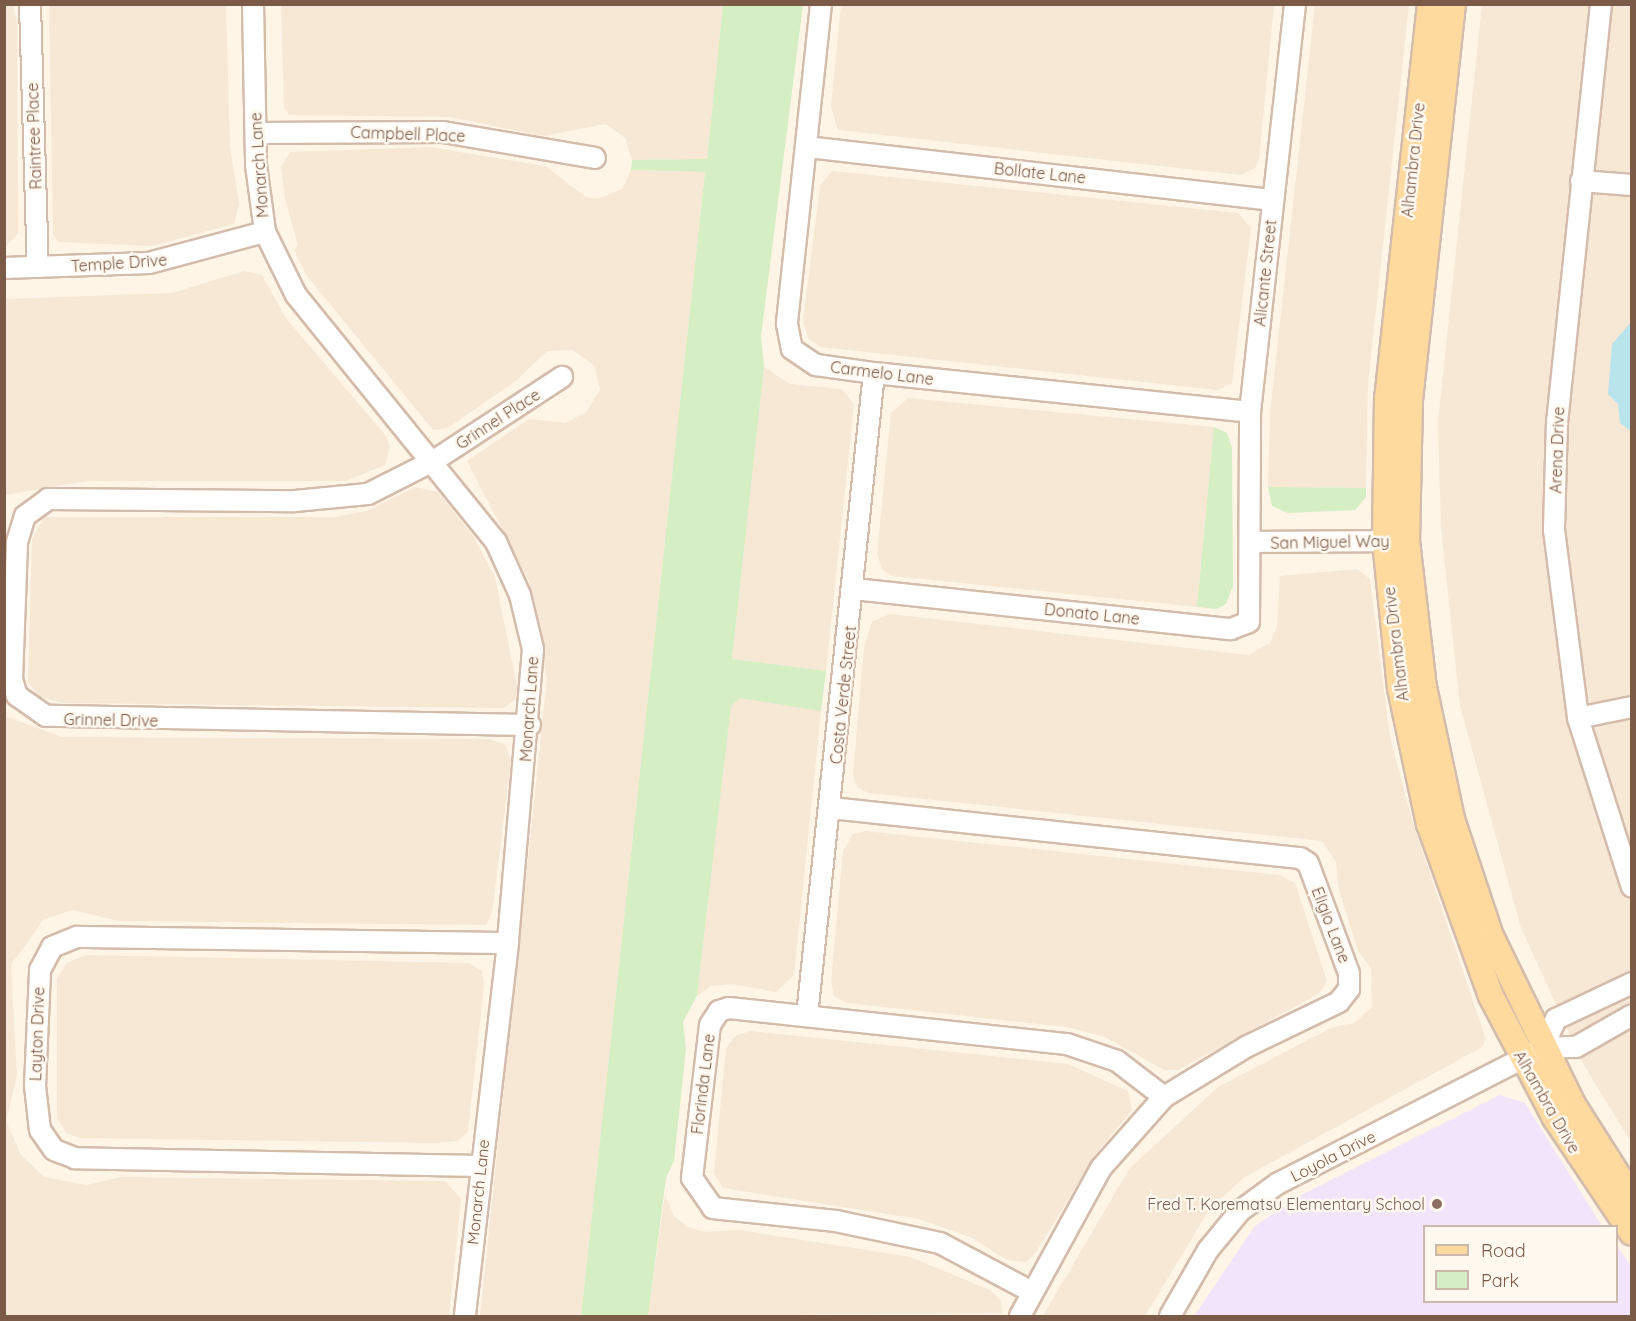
<!DOCTYPE html>
<html>
<head>
<meta charset="utf-8">
<style>
  body { margin:0 }
  #map { position:relative; width:1636px; height:1321px; overflow:hidden; background:#fef5e7; font-family:Quicksand,sans-serif }
  div>[style] { position:absolute }
  .residential>* { inset:0; background:#f7e7d5 }
  .education>* { inset:0; background:#f2e4fb }
  .green>* { inset:0; background:#d5eec3 }
  .water>* { inset:0; background:#b9e4eb }
  .roads { filter:drop-shadow(2px 0 #d3bcab) drop-shadow(-2px 0 #d3bcab) drop-shadow(0 2px #d3bcab) drop-shadow(0 -2px #d3bcab) }
  .minor>* { height:20px; margin:-10px; padding:0 10px; transform-origin:10px; border-radius:10px; background:#fff }
  .major>* { height:24px; margin:-12px; padding:0 12px; transform-origin:12px; border-radius:12px; background:#ffda9e }
  .dots>* { width:16px; height:16px; translate:-50% -50%; box-sizing:border-box; border:3px solid #fff9f0; border-radius:50% }
  span { translate:-50% -50%; white-space:nowrap; text-align:center; line-height:1.15; -webkit-text-stroke:5px #fff9f0; paint-order:stroke }
  .street-label { font-size:16px; color:#7c5a48 }
  .education-label { font-size:16px; color:#785e54 }
  .right { translate:-100% -50%; text-align:right }
  .frame { position:absolute; inset:0; border:6px solid #7c5a48; pointer-events:none }
  .legend { position:absolute; left:1423px; top:1225px; width:195px; height:78px; box-sizing:border-box; background:#fff9f0; border:2px solid #cbb9ad; margin:0; padding:8px 10px; list-style:none; font-size:18px; color:#7c5a48 }
  .legend li { display:flex; align-items:center; gap:12px; height:30px }
  .legend b { width:30px; border:2px solid #cbb9ad }
</style>
</head>
<body>
<div id="map">
  <div class="residential">
    <i style="clip-path:polygon(12px 4px,17px 20px,18px 234px,5px 247px,4px 5px)"></i>
    <i style="clip-path:polygon(49px 5px,226px 5px,230px 147px,239px 204px,234px 224px,152px 246px,58px 242px,53px 234px)"></i>
    <i style="clip-path:polygon(281px 5px,723px 5px,707px 159px,632px 160px,625px 138px,606px 124px,543px 136px,450px 117px,289px 115px,284px 107px)"></i>
    <i style="clip-path:polygon(841px 5px,1274px 5px,1259px 159px,1255px 168px,1241px 175px,838px 130px,831px 107px)"></i>
    <i style="clip-path:polygon(1315px 5px,1409px 5px,1368px 383px,1366px 488px,1268px 487px,1270px 413px)"></i>
    <i style="clip-path:polygon(1482px 5px,1631px 5px,1631px 1142px,1585px 1067px,1521px 928px,1460px 706px,1441px 528px,1438px 422px)"></i>
    <i style="clip-path:polygon(429px 147px,545px 166px,586px 197px,598px 199px,622px 189px,631px 170px,705px 172px,581px 1316px,480px 1316px,547px 679px,529px 581px,467px 461px,529px 419px,565px 423px,586px 412px,600px 390px,594px 365px,572px 350px,547px 351px,517px 380px,448px 428px,433px 430px,307px 276px,294px 250px,298px 246px,285px 198px,281px 167px,290px 152px)"></i>
    <i style="clip-path:polygon(832px 171px,1238px 213px,1251px 228px,1232px 383px,1217px 390px,820px 347px,808px 338px,803px 321px,820px 186px)"></i>
    <i style="clip-path:polygon(244px 271px,262px 275px,285px 317px,386px 436px,390px 447px,385px 465px,346px 481px,87px 481px,5px 495px,5px 299px,172px 293px)"></i>
    <i style="clip-path:polygon(764px 367px,790px 384px,842px 389px,854px 405px,826px 671px,732px 659px)"></i>
    <i style="clip-path:polygon(908px 398px,1214px 427px,1197px 607px,892px 576px,882px 569px,877px 554px,891px 413px)"></i>
    <i style="clip-path:polygon(416px 487px,438px 492px,473px 536px,495px 577px,517px 686px,516px 699px,504px 708px,63px 703px,40px 697px,28px 683px,32px 539px,44px 517px,334px 517px,367px 511px)"></i>
    <i style="clip-path:polygon(1357px 569px,1370px 579px,1390px 737px,1413px 824px,1486px 1039px,1482px 1047px,1243px 1178px,1209px 1210px,1145px 1316px,1043px 1316px,1129px 1169px,1218px 1087px,1333px 1027px,1354px 1023px,1372px 1007px,1371px 968px,1358px 951px,1338px 886px,1336px 862px,1322px 841px,868px 793px,857px 787px,853px 775px,864px 647px,872px 622px,890px 614px,1249px 655px,1270px 643px,1277px 627px,1280px 576px)"></i>
    <i style="clip-path:polygon(740px 698px,813px 705px,821px 711px,794px 975px,776px 992px,732px 984px,711px 986px,697px 996px,731px 705px)"></i>
    <i style="clip-path:polygon(5px 716px,62px 737px,490px 739px,505px 745px,511px 760px,492px 913px,486px 925px,119px 921px,73px 910px,44px 919px,11px 965px,17px 1075px,6px 1121px,21px 1155px,44px 1177px,87px 1185px,122px 1177px,445px 1181px,461px 1199px,449px 1316px,5px 1316px)"></i>
    <i style="clip-path:polygon(865px 831px,1280px 875px,1295px 883px,1327px 981px,1320px 993px,1178px 1070px,1164px 1070px,1105px 1037px,1067px 1027px,847px 1003px,834px 996px,831px 982px,843px 851px,853px 834px)"></i>
    <i style="clip-path:polygon(86px 955px,469px 963px,482px 971px,484px 985px,468px 1131px,458px 1141px,434px 1143px,80px 1138px,66px 1133px,57px 1118px,57px 979px,67px 963px)"></i>
    <i style="clip-path:polygon(750px 1031px,1068px 1064px,1128px 1091px,1132px 1110px,1097px 1152px,1036px 1252px,1026px 1262px,1007px 1260px,972px 1238px,919px 1219px,723px 1188px,714px 1173px,726px 1048px,735px 1036px)"></i>
    <i style="clip-path:polygon(665px 1194px,674px 1216px,687px 1227px,705px 1232px,740px 1230px,910px 1257px,990px 1290px,1001px 1301px,1002px 1313px,648px 1316px)"></i>
  </div>
  <div class="education">
    <i style="clip-path:polygon(1500px 1095px,1525px 1103px,1602px 1226px,1424px 1226px,1424px 1302px,1616px 1302px,1617px 1245px,1631px 1266px,1631px 1316px,1194px 1316px,1255px 1226px,1303px 1194px)"></i>
  </div>
  <div class="green">
    <i style="clip-path:polygon(723px 5px,803px 5px,761px 336px,764px 367px,732px 659px,826px 671px,821px 711px,740px 698px,731px 706px,697px 996px,683px 1022px,686px 1049px,674px 1161px,666px 1178px,648px 1316px,581px 1316px,705px 172px,631px 170px,632px 160px,707px 159px)"></i>
    <i style="clip-path:polygon(1214px 427px,1227px 433px,1232px 448px,1233px 586px,1226px 604px,1217px 609px,1197px 607px)"></i>
    <i style="clip-path:polygon(1268px 487px,1366px 488px,1366px 497px,1355px 510px,1288px 513px,1272px 506px)"></i>
  </div>
  <div class="water">
    <i style="clip-path:polygon(1631px 322px,1631px 431px,1620px 423px,1618px 404px,1608px 394px,1612px 344px)"></i>
  </div>
  <div class="roads">
    <div class="minor">
      <i style="left:30px;top:4px;width:263px;rotate:88.3deg"></i>
      <i style="left:253px;top:4px;width:161px;rotate:88.9deg"></i>
      <i style="left:256px;top:165px;width:68px;rotate:82.3deg"></i>
      <i style="left:265px;top:232px;width:70px;rotate:63.8deg"></i>
      <i style="left:296px;top:295px;width:318px;rotate:51deg"></i>
      <i style="left:496px;top:542px;width:58px;rotate:65.6deg"></i>
      <i style="left:520px;top:595px;width:56px;rotate:76.5deg"></i>
      <i style="left:533px;top:649px;width:295px;rotate:94.9deg"></i>
      <i style="left:508px;top:943px;width:375px;rotate:96.6deg"></i>
      <i style="left:821px;top:4px;width:322px;rotate:96.1deg"></i>
      <i style="left:787px;top:324px;width:25px;rotate:79deg"></i>
      <i style="left:792px;top:349px;width:29px;rotate:34deg"></i>
      <i style="left:816px;top:365px;width:59px;rotate:7.9deg"></i>
      <i style="left:874px;top:373px;width:378px;rotate:5.9deg"></i>
      <i style="left:1601px;top:4px;width:419px;rotate:96deg"></i>
      <i style="left:1557px;top:421px;width:109px;rotate:91.6deg"></i>
      <i style="left:1554px;top:530px;width:190px;rotate:82.7deg"></i>
      <i style="left:1578px;top:718px;width:177px;rotate:72.3deg"></i>
      <i style="left:256px;top:133px;width:187px;rotate:-0.3deg"></i>
      <i style="left:443px;top:132px;width:154px;rotate:9.7deg"></i>
      <i style="left:807px;top:147px;width:468px;rotate:6.5deg"></i>
      <i style="left:1581px;top:181px;width:51px;rotate:4.5deg"></i>
      <i style="left:4px;top:268px;width:145px;rotate:-2deg"></i>
      <i style="left:149px;top:263px;width:120px;rotate:-15deg"></i>
      <i style="left:1253px;top:542px;width:147px;rotate:-0.4deg"></i>
      <i style="left:854px;top:589px;width:379px;rotate:6.1deg"></i>
      <i style="left:1231px;top:629px;width:19px;rotate:-21deg"></i>
      <i style="left:1249px;top:622px;width:210px;rotate:-89.7deg"></i>
      <i style="left:1250px;top:412px;width:410px;rotate:-83.7deg"></i>
      <i style="left:1578px;top:718px;width:55px;rotate:-11.5deg"></i>
      <i style="left:530px;top:725px;width:484px;rotate:-178.9deg"></i>
      <i style="left:46px;top:716px;width:35px;rotate:-145deg"></i>
      <i style="left:17px;top:696px;width:17px;rotate:-107deg"></i>
      <i style="left:12px;top:680px;width:138px;rotate:-87.9deg"></i>
      <i style="left:17px;top:542px;width:27px;rotate:-73deg"></i>
      <i style="left:25px;top:516px;width:29px;rotate:-36deg"></i>
      <i style="left:48px;top:499px;width:247px;rotate:0.5deg"></i>
      <i style="left:295px;top:501px;width:73px;rotate:-5.5deg"></i>
      <i style="left:368px;top:494px;width:75px;rotate:-26.9deg"></i>
      <i style="left:435px;top:460px;width:152px;rotate:-33.2deg"></i>
      <i style="left:831px;top:808px;width:472px;rotate:6.1deg"></i>
      <i style="left:1300px;top:858px;width:9px;rotate:32deg"></i>
      <i style="left:1308px;top:863px;width:117px;rotate:69.6deg"></i>
      <i style="left:1349px;top:973px;width:16px;rotate:90deg"></i>
      <i style="left:1349px;top:989px;width:16px;rotate:128deg"></i>
      <i style="left:1339px;top:1002px;width:103px;rotate:154.2deg"></i>
      <i style="left:1246px;top:1047px;width:96px;rotate:148.6deg"></i>
      <i style="left:1164px;top:1097px;width:95px;rotate:131.6deg"></i>
      <i style="left:1101px;top:1168px;width:169px;rotate:118.7deg"></i>
      <i style="left:807px;top:1016px;width:646px;rotate:-84.05deg"></i>
      <i style="left:1543px;top:1048px;width:32px;rotate:-66deg"></i>
      <i style="left:1556px;top:1019px;width:84px;rotate:-25.3deg"></i>
      <i style="left:480px;top:1166px;width:405px;rotate:-178.9deg"></i>
      <i style="left:75px;top:1158px;width:22px;rotate:-159deg"></i>
      <i style="left:54px;top:1150px;width:24px;rotate:-125deg"></i>
      <i style="left:40px;top:1130px;width:44px;rotate:-96.5deg"></i>
      <i style="left:35px;top:1086px;width:116px;rotate:-87.5deg"></i>
      <i style="left:40px;top:970px;width:26px;rotate:-62deg"></i>
      <i style="left:52px;top:947px;width:27px;rotate:-22deg"></i>
      <i style="left:77px;top:937px;width:431px;rotate:0.8deg"></i>
      <i style="left:1032px;top:1292px;width:104px;rotate:-152deg"></i>
      <i style="left:940px;top:1243px;width:106px;rotate:-168.1deg"></i>
      <i style="left:836px;top:1221px;width:124px;rotate:-174deg"></i>
      <i style="left:713px;top:1208px;width:37px;rotate:-125deg"></i>
      <i style="left:692px;top:1178px;width:154px;rotate:-83.3deg"></i>
      <i style="left:710px;top:1025px;width:17px;rotate:-57deg"></i>
      <i style="left:719px;top:1011px;width:10px;rotate:-17deg"></i>
      <i style="left:729px;top:1008px;width:340px;rotate:6.1deg"></i>
      <i style="left:1067px;top:1044px;width:53px;rotate:18.8deg"></i>
      <i style="left:1117px;top:1061px;width:59px;rotate:37.5deg"></i>
      <i style="left:1170px;top:1316px;width:76px;rotate:-60.1deg"></i>
      <i style="left:1208px;top:1250px;width:50px;rotate:-50.6deg"></i>
      <i style="left:1240px;top:1211px;width:46px;rotate:-36.1deg"></i>
      <i style="left:1277px;top:1184px;width:299px;rotate:-27.1deg"></i>
      <i style="left:1543px;top:1048px;width:33px;rotate:-2deg"></i>
      <i style="left:1576px;top:1047px;width:64px;rotate:-29.7deg"></i>
    </div>
    <div class="major">
      <i style="left:1430px;top:4px;width:395px;rotate:96.2deg"></i>
      <i style="left:1387px;top:397px;width:144px;rotate:90.8deg"></i>
      <i style="left:1385px;top:541px;width:148px;rotate:84.2deg"></i>
      <i style="left:1400px;top:688px;width:139px;rotate:78deg"></i>
      <i style="left:1429px;top:824px;width:183px;rotate:70.2deg"></i>
      <i style="left:1491px;top:996px;width:138px;rotate:62.3deg"></i>
      <i style="left:1555px;top:1118px;width:138px;rotate:56.2deg"></i>
      <i style="left:1453px;top:4px;width:397px;rotate:96.2deg"></i>
      <i style="left:1410px;top:399px;width:142px;rotate:91.2deg"></i>
      <i style="left:1407px;top:541px;width:147px;rotate:83.4deg"></i>
      <i style="left:1424px;top:687px;width:135px;rotate:78deg"></i>
      <i style="left:1452px;top:819px;width:123px;rotate:71.6deg"></i>
      <i style="left:1491px;top:936px;width:189px;rotate:64deg"></i>
      <i style="left:1574px;top:1106px;width:108px;rotate:57.5deg"></i>
    </div>
  </div>
  <div class="dots">
    <i style="left:1437px;top:1204px;background:#8d6e63"></i>
  </div>
  <div class="street-label">
    <span style="left:408px;top:134px;rotate:2deg">Campbell Place</span>
    <span style="left:34px;top:136px;rotate:-92deg">Raintree Place</span>
    <span style="left:1413px;top:160px;rotate:-84deg">Alhambra Drive</span>
    <span style="left:259px;top:165px;rotate:-94deg">Monarch Lane</span>
    <span style="left:1040px;top:173px;rotate:6deg">Bollate Lane</span>
    <span style="left:119px;top:263px;rotate:-4deg">Temple Drive</span>
    <span style="left:1265px;top:273px;rotate:-84deg">Alicante Street</span>
    <span style="left:882px;top:373px;rotate:7deg">Carmelo Lane</span>
    <span style="left:498px;top:419px;rotate:-33deg">Grinnel Place</span>
    <span style="left:1557px;top:450px;rotate:-88deg">Arena Drive</span>
    <span style="left:1330px;top:542px;rotate:-1deg">San Miguel Way</span>
    <span style="left:1092px;top:614px;rotate:6deg">Donato Lane</span>
    <span style="left:1396px;top:644px;rotate:-97deg">Alhambra Drive</span>
    <span style="left:843px;top:695px;rotate:-84deg">Costa Verde Street</span>
    <span style="left:529px;top:709px;rotate:-86deg">Monarch Lane</span>
    <span style="left:111px;top:720px;rotate:1deg">Grinnel Drive</span>
    <span style="left:1331px;top:925px;rotate:69deg">Eligio Lane</span>
    <span style="left:37px;top:1034px;rotate:-88deg">Layton Drive</span>
    <span style="left:703px;top:1084px;rotate:-83deg">Florinda Lane</span>
    <span style="left:1547px;top:1102px;rotate:60deg">Alhambra Drive</span>
    <span style="left:1333px;top:1156px;rotate:-27deg">Loyola Drive</span>
    <span style="left:478px;top:1192px;rotate:-84deg">Monarch Lane</span>
  </div>
  <div class="education-label">
    <span class="right" style="left:1425px;top:1204px">Fred T. Korematsu Elementary School</span>
  </div>
  <div class="frame"></div>
  <ul class="legend">
  <li><b style="height:8px;background:#ffda9e"></b>Road</li>
  <li><b style="height:16px;background:#d5eec3"></b>Park</li>
  </ul>
</div>
</body>
</html>
